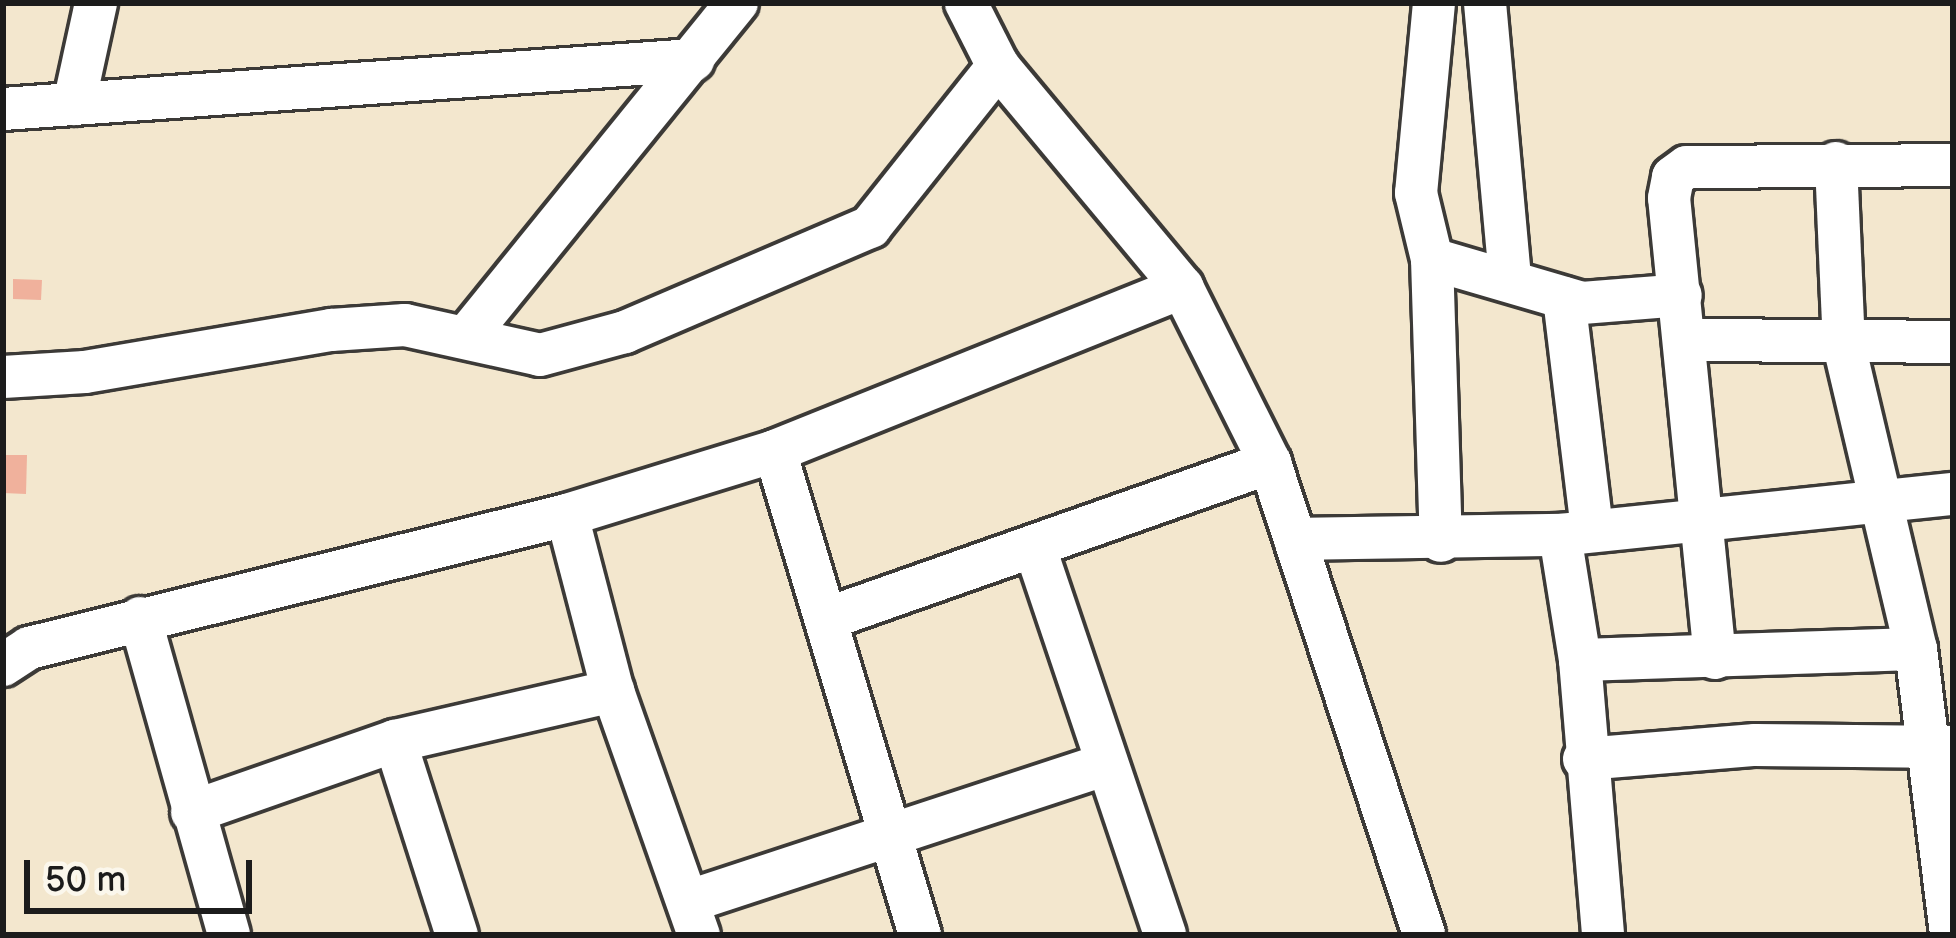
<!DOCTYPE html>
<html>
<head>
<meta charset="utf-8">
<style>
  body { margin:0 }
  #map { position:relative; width:1956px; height:938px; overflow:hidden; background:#f3e7ce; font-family:"Balsamiq Sans",sans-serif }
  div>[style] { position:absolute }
  .building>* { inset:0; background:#f0b19c }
  .roads { filter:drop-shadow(3px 0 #3c3a37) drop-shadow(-3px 0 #3c3a37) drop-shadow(0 3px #3c3a37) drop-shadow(0 -3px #3c3a37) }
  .minor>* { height:42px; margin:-21px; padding:0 21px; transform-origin:21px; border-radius:21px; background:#fff }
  span { translate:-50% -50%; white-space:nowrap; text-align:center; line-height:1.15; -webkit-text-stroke:9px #fbf7ec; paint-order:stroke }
  .frame { position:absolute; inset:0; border:6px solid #1c1c1c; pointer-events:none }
  .scale { position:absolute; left:24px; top:860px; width:228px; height:54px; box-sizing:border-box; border:6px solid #1c1c1c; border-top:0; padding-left:15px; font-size:36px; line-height:42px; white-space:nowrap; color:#1c1c1c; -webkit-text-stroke:9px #fbf7ec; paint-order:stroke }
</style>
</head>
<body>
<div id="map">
  <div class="building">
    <i style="clip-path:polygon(13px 279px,42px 280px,41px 300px,13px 299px)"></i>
    <i style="clip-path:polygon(3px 455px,27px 455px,26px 494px,3px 493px)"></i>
  </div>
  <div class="roads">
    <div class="minor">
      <i style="left:966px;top:3px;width:71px;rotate:63.1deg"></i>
      <i style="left:998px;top:66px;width:288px;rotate:50.2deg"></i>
      <i style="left:1182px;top:287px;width:197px;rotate:63.4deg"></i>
      <i style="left:1270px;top:463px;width:496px;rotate:71.9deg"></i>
      <i style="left:1434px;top:3px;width:191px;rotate:95.4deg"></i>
      <i style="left:1416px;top:193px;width:68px;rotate:76.4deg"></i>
      <i style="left:1432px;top:259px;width:282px;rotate:88.2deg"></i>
      <i style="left:1485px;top:3px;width:275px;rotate:84.8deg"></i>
      <i style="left:74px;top:104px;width:103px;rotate:-77.7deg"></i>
      <i style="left:3px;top:109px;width:692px;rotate:-4.06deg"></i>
      <i style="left:1836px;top:163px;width:182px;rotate:87.5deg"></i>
      <i style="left:1844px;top:345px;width:312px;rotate:76.7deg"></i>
      <i style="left:1916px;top:649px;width:288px;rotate:83deg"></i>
      <i style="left:1432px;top:259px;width:156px;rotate:16.3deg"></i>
      <i style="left:1582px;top:303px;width:99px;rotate:-4.6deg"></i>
      <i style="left:1564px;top:298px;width:233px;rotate:83.1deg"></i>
      <i style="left:467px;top:336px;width:429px;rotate:-51deg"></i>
      <i style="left:1689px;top:340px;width:264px;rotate:0.4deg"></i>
      <i style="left:3px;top:377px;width:82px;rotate:-3.5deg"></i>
      <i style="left:85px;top:372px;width:250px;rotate:-9.7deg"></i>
      <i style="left:331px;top:330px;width:74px;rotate:-3.9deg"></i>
      <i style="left:405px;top:325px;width:138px;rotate:12.5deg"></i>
      <i style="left:540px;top:355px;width:88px;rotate:-15.1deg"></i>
      <i style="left:625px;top:332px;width:267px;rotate:-23.2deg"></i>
      <i style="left:870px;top:227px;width:206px;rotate:-51.5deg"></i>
      <i style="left:775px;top:451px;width:505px;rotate:73.32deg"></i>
      <i style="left:567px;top:515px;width:182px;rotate:75.4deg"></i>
      <i style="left:613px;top:691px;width:259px;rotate:70.6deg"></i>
      <i style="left:1560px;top:535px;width:127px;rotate:80.9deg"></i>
      <i style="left:1580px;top:660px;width:276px;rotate:85.2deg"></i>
      <i style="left:1295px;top:539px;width:265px;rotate:-0.9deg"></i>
      <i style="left:1560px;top:535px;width:395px;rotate:-6deg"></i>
      <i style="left:1035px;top:548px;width:408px;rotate:71.4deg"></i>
      <i style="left:140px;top:618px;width:329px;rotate:74.3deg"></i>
      <i style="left:826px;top:619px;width:471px;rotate:-19.4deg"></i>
      <i style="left:1715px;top:658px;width:462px;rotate:-95.7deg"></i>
      <i style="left:1669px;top:198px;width:21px;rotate:-79deg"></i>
      <i style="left:1673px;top:177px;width:17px;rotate:-36deg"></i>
      <i style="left:1687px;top:167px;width:266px;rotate:-0.4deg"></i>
      <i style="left:1580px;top:660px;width:336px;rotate:-1.9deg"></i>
      <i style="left:3px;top:665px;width:31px;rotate:-33deg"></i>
      <i style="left:29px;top:648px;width:554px;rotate:-13.89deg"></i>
      <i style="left:567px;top:515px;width:218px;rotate:-17.1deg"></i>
      <i style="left:775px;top:451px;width:439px;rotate:-21.9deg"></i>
      <i style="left:395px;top:741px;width:204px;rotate:72.3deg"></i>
      <i style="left:1584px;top:759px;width:172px;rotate:-4.7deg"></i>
      <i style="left:1755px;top:745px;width:198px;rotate:0.6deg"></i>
      <i style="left:192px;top:812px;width:215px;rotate:-19.3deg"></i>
      <i style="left:395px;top:741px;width:224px;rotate:-12.9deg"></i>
      <i style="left:690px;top:901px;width:436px;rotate:-18.2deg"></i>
    </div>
  </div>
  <div class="frame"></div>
  <div class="scale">50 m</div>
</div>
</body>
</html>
